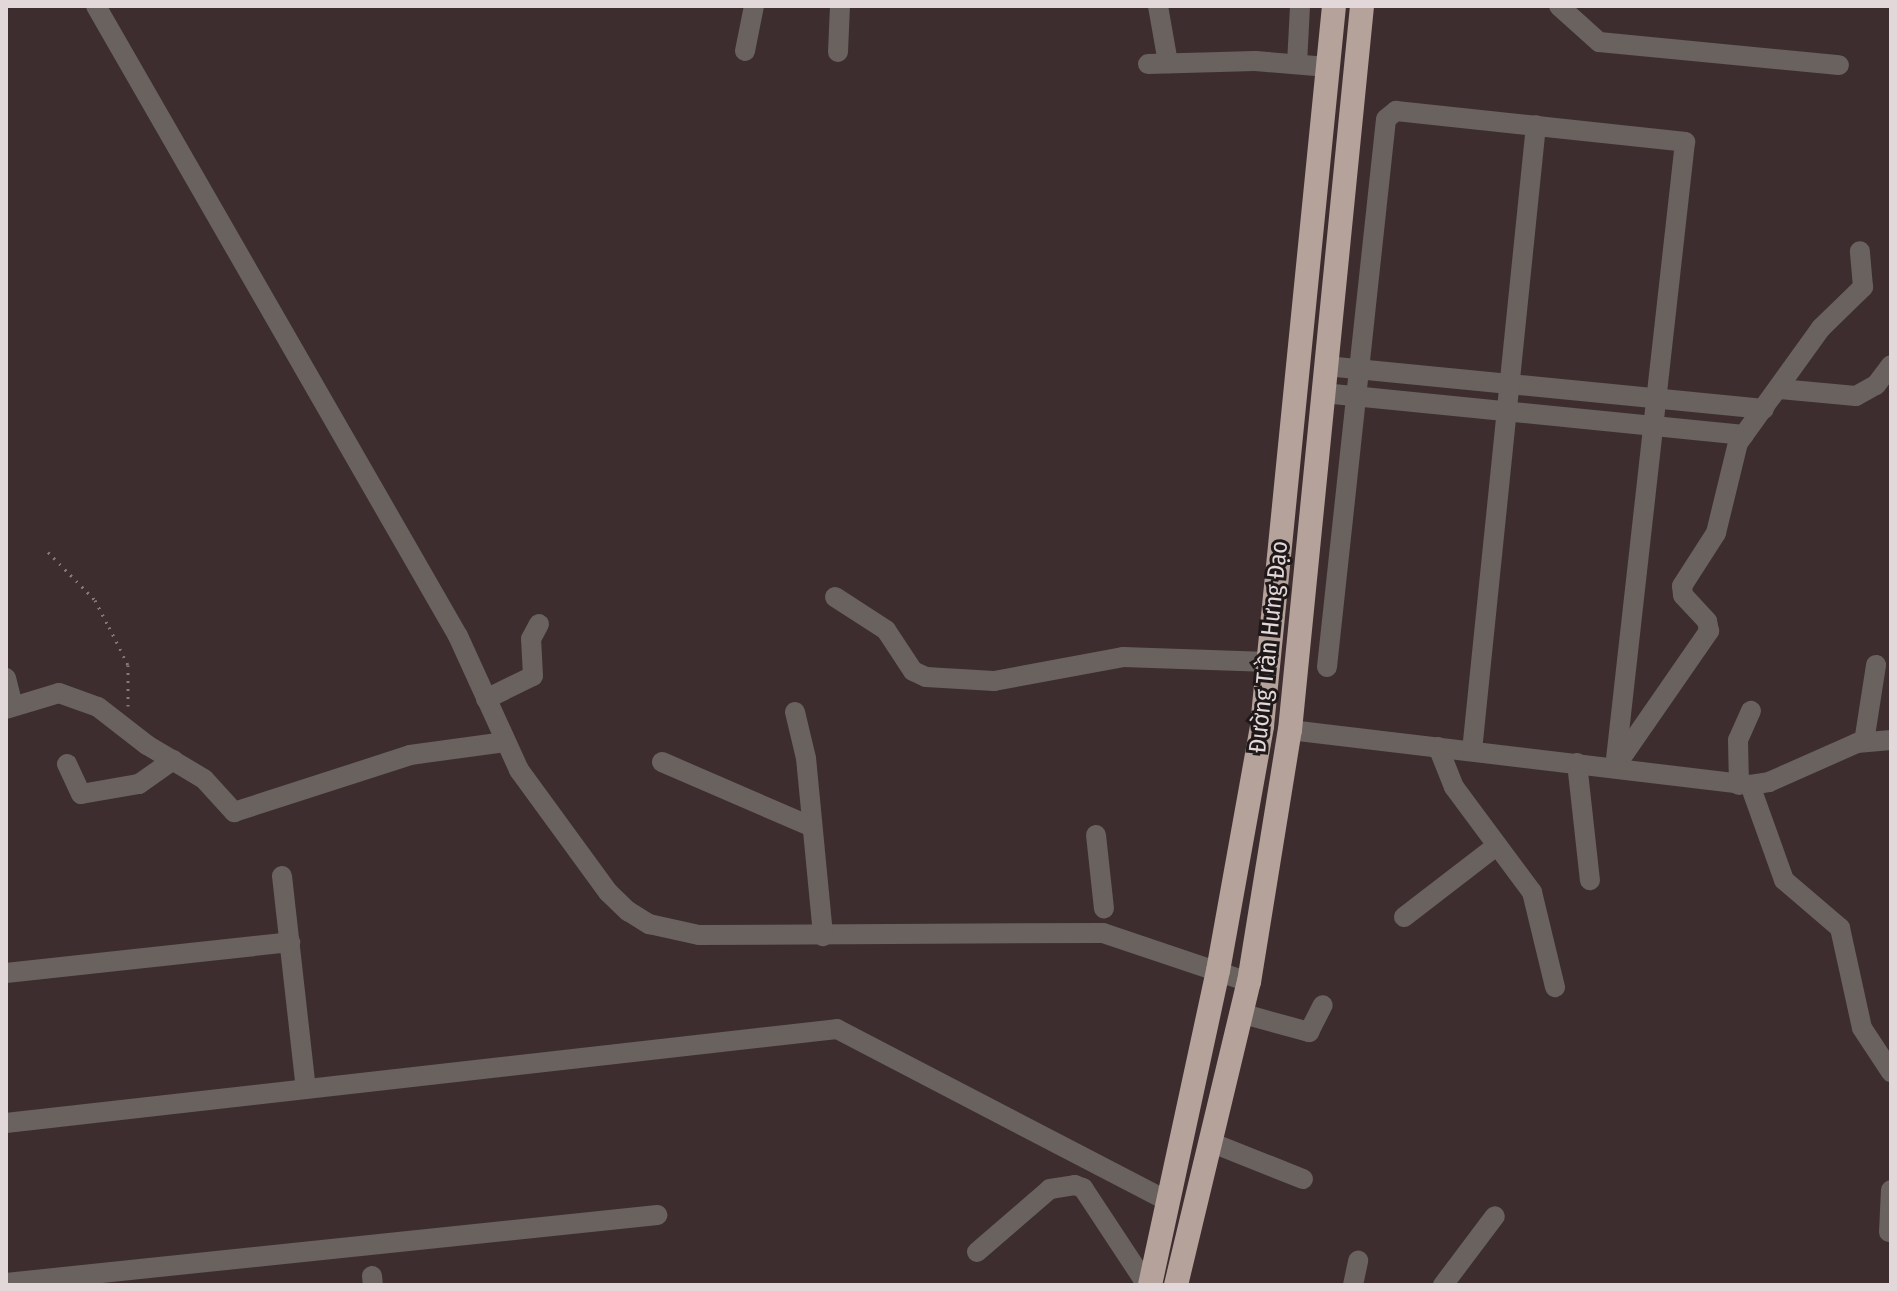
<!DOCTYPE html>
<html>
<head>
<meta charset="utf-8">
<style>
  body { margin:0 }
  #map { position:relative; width:1897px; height:1291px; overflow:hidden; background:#3d2d2f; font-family:"Fira Sans Condensed",sans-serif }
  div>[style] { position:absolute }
  .path>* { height:3px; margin-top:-1.5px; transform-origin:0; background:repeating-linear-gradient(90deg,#86787a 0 2px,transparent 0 8px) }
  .minor>* { height:20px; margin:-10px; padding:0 10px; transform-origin:10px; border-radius:10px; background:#69625f }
  .highway>* { height:24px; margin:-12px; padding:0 12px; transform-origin:12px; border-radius:12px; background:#b4a29b }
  span { translate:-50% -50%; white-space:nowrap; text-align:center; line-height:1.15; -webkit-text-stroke:6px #1f1819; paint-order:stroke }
  .street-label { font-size:24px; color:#e3d8d9 }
  .frame { position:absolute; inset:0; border:8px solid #e3d8d9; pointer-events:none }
</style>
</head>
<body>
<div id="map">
  <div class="path">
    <i style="left:48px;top:552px;width:67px;rotate:45.6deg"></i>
    <i style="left:95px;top:600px;width:30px;rotate:63deg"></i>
    <i style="left:109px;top:627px;width:42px;rotate:63.4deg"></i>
    <i style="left:128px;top:665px;width:41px;rotate:90deg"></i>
  </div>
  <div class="minor">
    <i style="left:96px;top:6px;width:727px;rotate:60.12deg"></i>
    <i style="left:458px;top:636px;width:147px;rotate:65.5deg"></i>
    <i style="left:519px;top:770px;width:151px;rotate:53.9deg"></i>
    <i style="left:608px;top:892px;width:28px;rotate:44deg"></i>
    <i style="left:628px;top:911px;width:25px;rotate:32deg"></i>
    <i style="left:649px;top:924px;width:51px;rotate:12.4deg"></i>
    <i style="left:699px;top:935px;width:404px;rotate:-0.3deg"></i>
    <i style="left:1103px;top:933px;width:154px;rotate:18.6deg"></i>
    <i style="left:1158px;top:6px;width:58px;rotate:80deg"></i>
    <i style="left:1559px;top:6px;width:54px;rotate:42deg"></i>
    <i style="left:1599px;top:42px;width:241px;rotate:5.5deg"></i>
    <i style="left:745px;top:51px;width:46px;rotate:-78.7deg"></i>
    <i style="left:838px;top:52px;width:46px;rotate:-87.5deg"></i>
    <i style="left:1148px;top:64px;width:107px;rotate:-1.6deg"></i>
    <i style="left:1255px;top:61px;width:73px;rotate:4.7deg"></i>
    <i style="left:1297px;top:64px;width:58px;rotate:-87deg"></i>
    <i style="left:1326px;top:366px;width:440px;rotate:5.6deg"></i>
    <i style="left:1780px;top:389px;width:76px;rotate:5.3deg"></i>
    <i style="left:1856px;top:396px;width:23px;rotate:-29deg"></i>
    <i style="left:1876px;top:385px;width:25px;rotate:-53deg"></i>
    <i style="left:1323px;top:393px;width:423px;rotate:5.7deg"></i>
    <i style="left:835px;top:597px;width:61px;rotate:32.9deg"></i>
    <i style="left:886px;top:630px;width:49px;rotate:56.6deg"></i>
    <i style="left:913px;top:671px;width:14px;rotate:25deg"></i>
    <i style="left:926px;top:677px;width:68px;rotate:3.4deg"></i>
    <i style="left:994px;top:681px;width:131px;rotate:-10.5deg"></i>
    <i style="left:1123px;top:657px;width:146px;rotate:2deg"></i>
    <i style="left:1327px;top:667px;width:551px;rotate:-83.85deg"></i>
    <i style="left:1386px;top:119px;width:13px;rotate:-39deg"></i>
    <i style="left:1396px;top:111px;width:291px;rotate:6.1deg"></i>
    <i style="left:1685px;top:142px;width:630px;rotate:96.38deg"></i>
    <i style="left:6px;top:678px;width:29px;rotate:76deg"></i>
    <i style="left:486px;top:699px;width:52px;rotate:-26.1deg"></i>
    <i style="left:533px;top:676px;width:37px;rotate:-93deg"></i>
    <i style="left:531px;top:639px;width:17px;rotate:-62deg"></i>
    <i style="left:6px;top:709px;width:55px;rotate:-16.8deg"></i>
    <i style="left:59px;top:693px;width:41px;rotate:19.7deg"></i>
    <i style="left:98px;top:707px;width:62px;rotate:37.8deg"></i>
    <i style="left:147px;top:745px;width:66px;rotate:30.8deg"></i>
    <i style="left:204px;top:779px;width:45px;rotate:47.7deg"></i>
    <i style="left:234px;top:812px;width:185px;rotate:-17.9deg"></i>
    <i style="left:410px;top:755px;width:96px;rotate:-7.8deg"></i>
    <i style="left:795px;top:712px;width:47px;rotate:76.6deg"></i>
    <i style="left:806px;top:758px;width:179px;rotate:84.5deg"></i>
    <i style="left:1290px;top:730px;width:463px;rotate:6.8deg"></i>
    <i style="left:1750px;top:785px;width:19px;rotate:-9deg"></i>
    <i style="left:1769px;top:782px;width:96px;rotate:-23.9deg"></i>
    <i style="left:1857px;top:743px;width:34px;rotate:-5deg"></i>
    <i style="left:1864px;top:742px;width:78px;rotate:-81.1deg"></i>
    <i style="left:1438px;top:747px;width:43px;rotate:68.2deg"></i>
    <i style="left:1454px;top:787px;width:131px;rotate:53.4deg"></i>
    <i style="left:1532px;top:892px;width:98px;rotate:76.4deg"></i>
    <i style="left:1472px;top:751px;width:629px;rotate:-84.16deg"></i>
    <i style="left:662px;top:762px;width:161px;rotate:23.4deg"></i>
    <i style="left:1577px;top:763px;width:118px;rotate:83.7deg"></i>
    <i style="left:67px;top:764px;width:33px;rotate:65deg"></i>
    <i style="left:81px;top:794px;width:59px;rotate:-9.8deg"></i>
    <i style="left:139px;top:784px;width:42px;rotate:-35.2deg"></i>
    <i style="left:1617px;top:764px;width:162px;rotate:-55.3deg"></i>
    <i style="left:1709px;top:631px;width:10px;rotate:-101deg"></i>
    <i style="left:1707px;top:621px;width:35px;rotate:-133deg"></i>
    <i style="left:1683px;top:595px;width:9px;rotate:-96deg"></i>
    <i style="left:1682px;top:586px;width:63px;rotate:-57.3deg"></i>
    <i style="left:1716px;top:533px;width:93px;rotate:-76.3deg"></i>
    <i style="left:1738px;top:443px;width:142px;rotate:-54.2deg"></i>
    <i style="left:1821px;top:328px;width:59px;rotate:-44.3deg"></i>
    <i style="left:1863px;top:287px;width:36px;rotate:-95deg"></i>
    <i style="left:1739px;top:785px;width:45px;rotate:-91.3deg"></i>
    <i style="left:1738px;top:740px;width:32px;rotate:-66deg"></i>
    <i style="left:1750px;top:785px;width:101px;rotate:70.3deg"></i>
    <i style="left:1784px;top:880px;width:74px;rotate:40.6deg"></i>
    <i style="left:1840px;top:928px;width:102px;rotate:77.6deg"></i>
    <i style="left:1862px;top:1028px;width:53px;rotate:56.6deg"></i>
    <i style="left:1096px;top:835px;width:74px;rotate:83.8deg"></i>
    <i style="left:282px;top:876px;width:214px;rotate:83.6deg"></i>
    <i style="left:1404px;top:917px;width:115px;rotate:-37.6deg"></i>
    <i style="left:6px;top:973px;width:286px;rotate:-6.2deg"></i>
    <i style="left:1240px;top:1013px;width:72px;rotate:15.4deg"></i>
    <i style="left:1309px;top:1032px;width:30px;rotate:-63deg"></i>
    <i style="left:6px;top:1123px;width:836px;rotate:-6.45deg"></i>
    <i style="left:837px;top:1029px;width:373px;rotate:27.5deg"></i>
    <i style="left:1210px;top:1142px;width:100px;rotate:21.7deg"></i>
    <i style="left:1889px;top:1232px;width:42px;rotate:-87.3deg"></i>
    <i style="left:977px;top:1252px;width:96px;rotate:-40.8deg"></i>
    <i style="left:1050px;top:1189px;width:25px;rotate:-9deg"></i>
    <i style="left:1075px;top:1185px;width:9px;rotate:21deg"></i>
    <i style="left:1083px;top:1188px;width:116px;rotate:56.6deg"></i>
    <i style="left:372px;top:1276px;width:9px;rotate:84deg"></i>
    <i style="left:6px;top:1283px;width:655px;rotate:-5.96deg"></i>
    <i style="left:1353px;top:1285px;width:25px;rotate:-78deg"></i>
    <i style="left:1443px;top:1285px;width:86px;rotate:-53deg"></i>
  </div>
  <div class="highway">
    <i style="left:1150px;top:1285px;width:321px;rotate:-77.8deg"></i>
    <i style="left:1218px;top:971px;width:249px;rotate:-79.8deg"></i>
    <i style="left:1262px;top:726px;width:724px;rotate:-84.29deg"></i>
    <i style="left:1176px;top:1285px;width:312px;rotate:-76.5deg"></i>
    <i style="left:1249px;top:982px;width:255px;rotate:-80.8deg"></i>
    <i style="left:1290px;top:730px;width:728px;rotate:-84.32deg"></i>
  </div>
  <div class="street-label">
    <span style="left:1269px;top:647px;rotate:-84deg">Đường Trần Hưng Đạo</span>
  </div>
  <div class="frame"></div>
</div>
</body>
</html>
